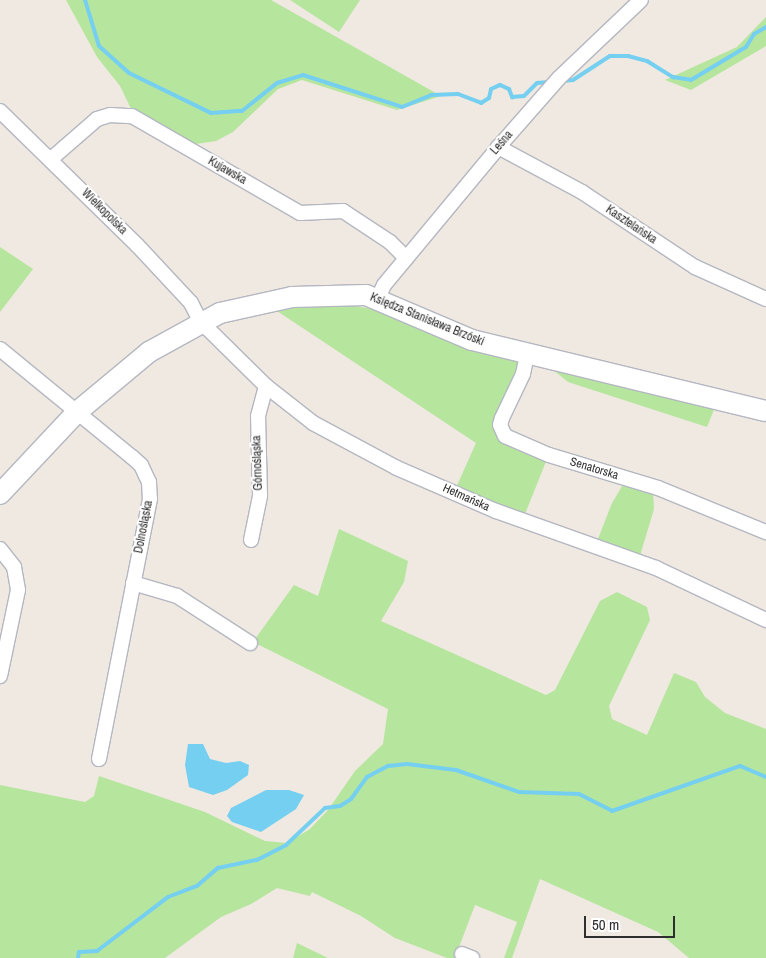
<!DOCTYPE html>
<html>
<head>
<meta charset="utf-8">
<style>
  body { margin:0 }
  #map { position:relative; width:766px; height:958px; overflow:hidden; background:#efe9e1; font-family:"Archivo Narrow",sans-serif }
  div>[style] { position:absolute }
  .green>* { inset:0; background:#b6e59e }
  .water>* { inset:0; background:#75cff0 }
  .stream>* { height:4px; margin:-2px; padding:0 2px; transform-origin:2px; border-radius:2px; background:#75cff0 }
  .roads { filter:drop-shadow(1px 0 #b4b7c1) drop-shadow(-1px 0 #b4b7c1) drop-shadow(0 1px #b4b7c1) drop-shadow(0 -1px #b4b7c1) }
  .street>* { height:14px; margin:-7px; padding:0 7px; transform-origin:7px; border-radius:7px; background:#fff }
  .secondary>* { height:20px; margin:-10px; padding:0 10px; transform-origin:10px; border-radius:10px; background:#fff }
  span { translate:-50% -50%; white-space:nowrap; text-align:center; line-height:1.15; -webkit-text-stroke:4px #fff; paint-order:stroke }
  .street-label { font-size:12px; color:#2e2e2e }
  .scale { position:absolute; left:584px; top:916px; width:91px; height:22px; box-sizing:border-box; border:2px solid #2e2e2e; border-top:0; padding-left:6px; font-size:15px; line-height:18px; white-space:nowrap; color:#2e2e2e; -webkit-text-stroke:4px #fff; paint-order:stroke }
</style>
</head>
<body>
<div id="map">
  <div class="green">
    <i style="clip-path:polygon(66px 0,271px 0,441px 96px,397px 110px,302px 80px,278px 89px,233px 132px,216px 141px,196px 144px,180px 139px,133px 113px,120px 86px,97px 57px)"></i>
    <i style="clip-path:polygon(290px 0,360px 0,339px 32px)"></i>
    <i style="clip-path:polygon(766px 17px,766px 46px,691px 90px,665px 80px,737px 47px)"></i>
    <i style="clip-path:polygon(0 247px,33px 269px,0 312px)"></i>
    <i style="clip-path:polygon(340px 304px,380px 310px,523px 362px,497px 425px,547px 459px,523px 519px,455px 490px,476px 443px,274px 309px)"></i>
    <i style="clip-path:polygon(552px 369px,715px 407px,707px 427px,568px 382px)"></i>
    <i style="clip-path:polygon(624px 483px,653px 491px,654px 509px,639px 559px,600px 546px,598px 539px,612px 503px)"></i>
    <i style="clip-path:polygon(339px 529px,408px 561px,404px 582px,381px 621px,546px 695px,555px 690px,600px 601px,617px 592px,647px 607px,650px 620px,609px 706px,612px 719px,647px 735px,674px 673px,696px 682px,705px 697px,725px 713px,766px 729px,766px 958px,689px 958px,658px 932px,540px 879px,512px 958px,504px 958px,517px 922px,475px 905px,456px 955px,464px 958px,447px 958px,395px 938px,361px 916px,312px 892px,310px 896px,277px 888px,251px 904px,221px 917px,165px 958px,0 958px,0 785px,85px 802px,94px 796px,99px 776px,205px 812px,265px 841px,287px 843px,310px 829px,328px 810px,355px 771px,383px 744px,388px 709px,253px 642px,294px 585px,318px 596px)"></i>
    <i style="clip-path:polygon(297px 943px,328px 958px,293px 958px)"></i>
  </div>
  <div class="water">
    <i style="clip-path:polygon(188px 744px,203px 744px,210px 759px,226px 763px,240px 761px,249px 765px,248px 775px,227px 790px,213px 795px,189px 787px,185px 765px)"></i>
    <i style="clip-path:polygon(266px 790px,289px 790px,304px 795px,296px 809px,261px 832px,232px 822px,227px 816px,231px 808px)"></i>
  </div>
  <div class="stream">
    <i style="left:85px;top:0;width:48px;rotate:73.1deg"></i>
    <i style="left:99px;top:46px;width:40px;rotate:42deg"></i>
    <i style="left:129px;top:73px;width:91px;rotate:26deg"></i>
    <i style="left:211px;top:113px;width:31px;rotate:-4deg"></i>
    <i style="left:242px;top:111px;width:45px;rotate:-38.7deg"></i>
    <i style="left:277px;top:83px;width:27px;rotate:-17deg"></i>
    <i style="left:303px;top:75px;width:104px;rotate:17.9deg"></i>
    <i style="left:402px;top:107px;width:31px;rotate:-22deg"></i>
    <i style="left:431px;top:95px;width:27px;rotate:-2deg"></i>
    <i style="left:458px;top:94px;width:25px;rotate:21deg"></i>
    <i style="left:481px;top:103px;width:9px;rotate:-32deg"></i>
    <i style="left:489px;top:98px;width:9px;rotate:-77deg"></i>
    <i style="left:491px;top:89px;width:10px;rotate:-24deg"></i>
    <i style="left:500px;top:85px;width:10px;rotate:24deg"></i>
    <i style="left:509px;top:89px;width:9px;rotate:69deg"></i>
    <i style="left:512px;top:97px;width:12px;rotate:-5deg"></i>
    <i style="left:524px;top:96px;width:18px;rotate:-45deg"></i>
    <i style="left:537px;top:83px;width:12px;rotate:-5deg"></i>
    <i style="left:561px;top:81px;width:12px;rotate:-5deg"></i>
    <i style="left:573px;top:80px;width:44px;rotate:-33deg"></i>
    <i style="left:610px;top:56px;width:18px"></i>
    <i style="left:628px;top:56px;width:20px;rotate:15deg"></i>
    <i style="left:647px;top:61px;width:31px;rotate:32deg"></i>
    <i style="left:673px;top:77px;width:18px;rotate:9deg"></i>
    <i style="left:691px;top:80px;width:64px;rotate:-31deg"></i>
    <i style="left:746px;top:47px;width:15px;rotate:-58deg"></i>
    <i style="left:754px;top:34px;width:14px;rotate:-30deg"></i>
    <i style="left:78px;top:958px;width:6px;rotate:-81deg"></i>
    <i style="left:79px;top:952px;width:18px;rotate:-3deg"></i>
    <i style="left:97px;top:951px;width:89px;rotate:-37.3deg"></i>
    <i style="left:168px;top:897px;width:31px;rotate:-21deg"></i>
    <i style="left:197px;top:886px;width:28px;rotate:-41deg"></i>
    <i style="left:218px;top:868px;width:40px;rotate:-12deg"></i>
    <i style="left:257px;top:860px;width:33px;rotate:-27deg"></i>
    <i style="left:286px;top:845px;width:54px;rotate:-43.5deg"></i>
    <i style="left:325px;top:808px;width:15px;rotate:-8deg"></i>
    <i style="left:340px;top:806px;width:13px;rotate:-32deg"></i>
    <i style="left:351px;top:799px;width:27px;rotate:-54deg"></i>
    <i style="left:367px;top:777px;width:24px;rotate:-28deg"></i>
    <i style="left:388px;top:766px;width:19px;rotate:-6deg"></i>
    <i style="left:407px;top:764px;width:49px;rotate:7deg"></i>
    <i style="left:456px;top:770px;width:67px;rotate:19.2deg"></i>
    <i style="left:519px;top:792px;width:60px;rotate:1.9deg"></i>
    <i style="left:579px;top:794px;width:37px;rotate:27deg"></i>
    <i style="left:612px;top:811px;width:136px;rotate:-19.4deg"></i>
    <i style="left:740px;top:766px;width:28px;rotate:23deg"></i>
  </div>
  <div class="roads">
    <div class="street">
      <i style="left:0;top:111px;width:192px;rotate:44.4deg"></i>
      <i style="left:137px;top:245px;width:79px;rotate:47deg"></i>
      <i style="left:191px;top:303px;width:20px;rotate:63deg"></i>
      <i style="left:200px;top:321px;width:93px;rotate:44.6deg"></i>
      <i style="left:266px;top:386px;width:60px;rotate:38.2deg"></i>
      <i style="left:313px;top:423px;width:95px;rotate:28.2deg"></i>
      <i style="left:397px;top:468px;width:108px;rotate:23.5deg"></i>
      <i style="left:496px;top:511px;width:170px;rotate:19.6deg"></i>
      <i style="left:656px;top:568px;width:122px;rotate:25.3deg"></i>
      <i style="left:498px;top:147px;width:95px;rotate:28.2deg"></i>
      <i style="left:582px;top:192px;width:136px;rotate:33.6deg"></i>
      <i style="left:695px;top:267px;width:78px;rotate:24.3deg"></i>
      <i style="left:51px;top:159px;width:61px;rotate:-41deg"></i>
      <i style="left:97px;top:119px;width:14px;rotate:-17deg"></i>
      <i style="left:110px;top:115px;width:22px;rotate:3deg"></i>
      <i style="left:132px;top:116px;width:194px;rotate:30deg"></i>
      <i style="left:300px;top:213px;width:43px;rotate:-2.7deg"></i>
      <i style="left:343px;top:211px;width:56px;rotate:33.4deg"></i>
      <i style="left:390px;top:242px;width:23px;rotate:45deg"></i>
      <i style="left:378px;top:298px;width:14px;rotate:-65deg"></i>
      <i style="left:384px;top:285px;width:185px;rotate:-50.3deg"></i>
      <i style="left:502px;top:143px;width:86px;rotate:-48.8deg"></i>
      <i style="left:559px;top:78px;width:113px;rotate:-43.6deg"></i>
      <i style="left:0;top:349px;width:171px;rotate:39.3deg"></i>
      <i style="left:132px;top:457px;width:12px;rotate:42deg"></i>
      <i style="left:141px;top:465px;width:19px;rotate:65deg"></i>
      <i style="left:149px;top:482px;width:17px;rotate:87deg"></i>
      <i style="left:150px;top:499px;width:265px;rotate:101.1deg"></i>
      <i style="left:527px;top:355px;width:19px;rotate:102deg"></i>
      <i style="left:523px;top:374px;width:49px;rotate:115.5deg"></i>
      <i style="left:502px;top:418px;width:7px;rotate:106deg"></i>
      <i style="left:500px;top:425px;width:12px;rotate:66deg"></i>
      <i style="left:505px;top:436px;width:48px;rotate:23.4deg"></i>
      <i style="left:549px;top:455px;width:114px;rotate:16.8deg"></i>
      <i style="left:658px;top:488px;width:117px;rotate:22.2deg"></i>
      <i style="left:251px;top:540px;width:45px;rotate:-78.4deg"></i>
      <i style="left:260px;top:496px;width:80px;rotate:-91.4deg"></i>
      <i style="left:258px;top:416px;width:31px;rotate:-75deg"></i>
      <i style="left:0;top:549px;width:23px;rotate:52deg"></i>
      <i style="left:14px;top:567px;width:23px;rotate:80deg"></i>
      <i style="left:18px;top:590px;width:88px;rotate:101.8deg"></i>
      <i style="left:133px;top:583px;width:46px;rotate:16.5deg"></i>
      <i style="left:177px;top:596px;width:87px;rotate:32.8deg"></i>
      <i style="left:462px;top:954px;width:11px;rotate:22deg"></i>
    </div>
    <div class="secondary">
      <i style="left:0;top:494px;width:112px;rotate:-46.8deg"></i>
      <i style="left:77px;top:412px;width:94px;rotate:-39.8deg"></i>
      <i style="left:149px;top:352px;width:81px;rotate:-28.8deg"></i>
      <i style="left:220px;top:313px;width:74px;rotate:-12.5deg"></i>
      <i style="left:292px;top:297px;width:74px;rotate:-1.5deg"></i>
      <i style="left:366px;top:295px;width:115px;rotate:23deg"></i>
      <i style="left:472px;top:340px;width:302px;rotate:13.6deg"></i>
    </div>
  </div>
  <div class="street-label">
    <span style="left:502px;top:143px;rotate:-49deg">Leśna</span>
    <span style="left:227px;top:171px;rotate:30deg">Kujawska</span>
    <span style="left:104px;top:212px;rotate:45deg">Wielkopolska</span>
    <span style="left:631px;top:225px;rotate:34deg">Kasztelańska</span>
    <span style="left:427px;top:320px;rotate:22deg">Księdza Stanisława Brzóski</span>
    <span style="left:258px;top:463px;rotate:-92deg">Górnośląska</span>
    <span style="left:594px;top:469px;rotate:17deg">Senatorska</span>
    <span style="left:466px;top:498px;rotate:24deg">Hetmańska</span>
    <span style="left:144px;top:527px;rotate:-79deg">Dolnośląska</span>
  </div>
  <div class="scale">50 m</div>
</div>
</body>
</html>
